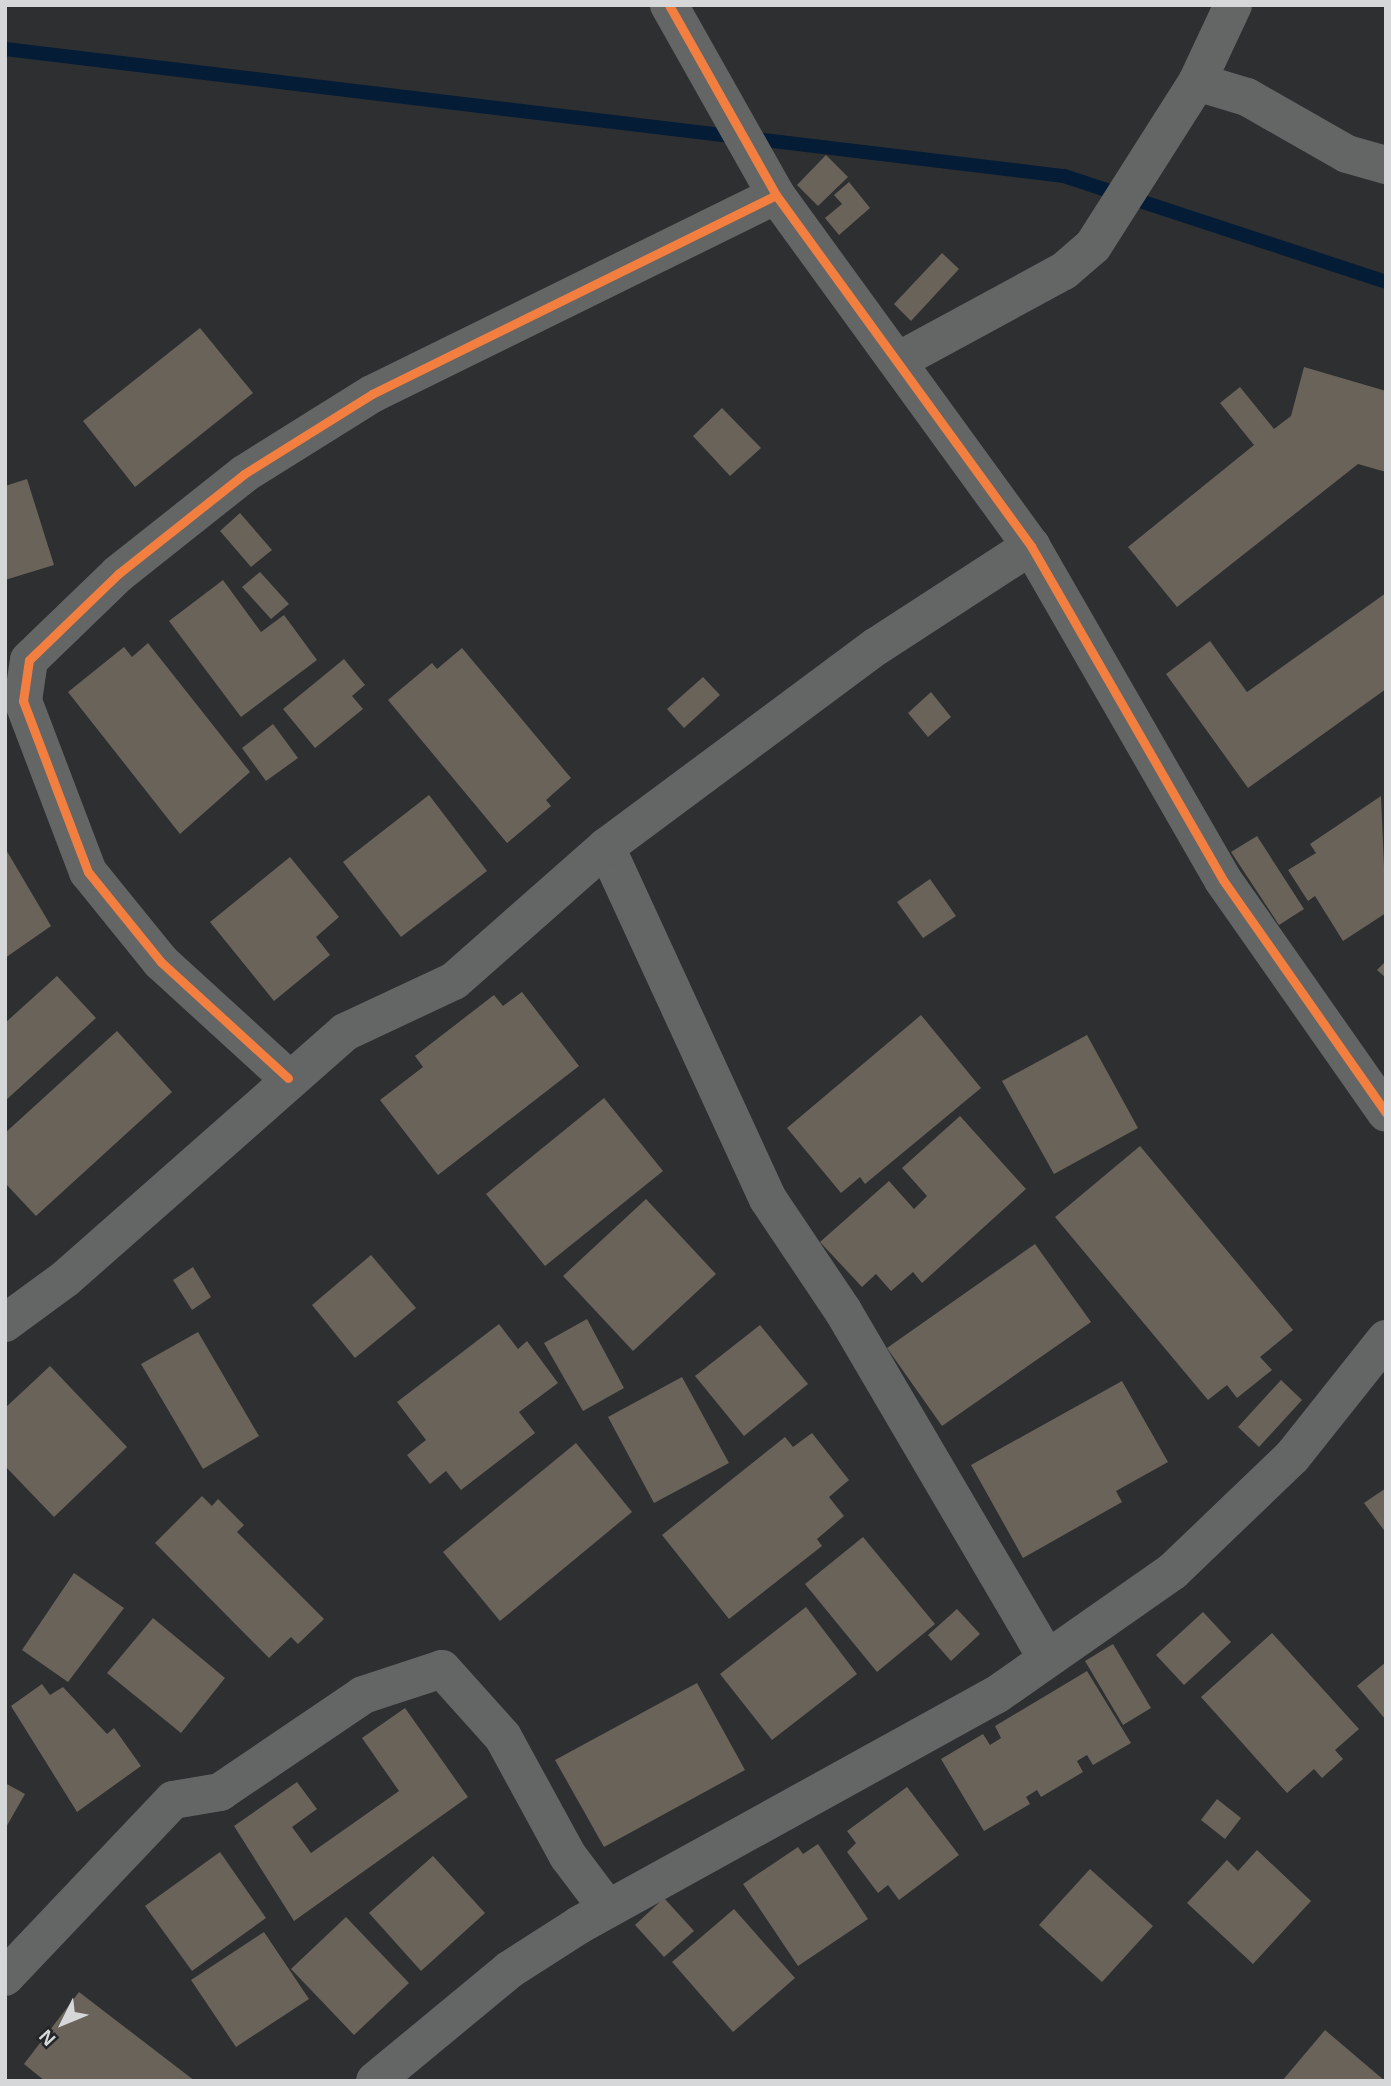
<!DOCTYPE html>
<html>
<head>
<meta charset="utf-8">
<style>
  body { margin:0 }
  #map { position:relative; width:1391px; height:2086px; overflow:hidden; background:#2e2f30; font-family:Helvetica,sans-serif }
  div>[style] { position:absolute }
  .stream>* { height:14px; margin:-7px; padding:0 7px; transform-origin:7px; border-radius:7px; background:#041c36 }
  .building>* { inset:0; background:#69635a }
  .minor>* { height:38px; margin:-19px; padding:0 19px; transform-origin:19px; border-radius:19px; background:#646565 }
  .tertiary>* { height:38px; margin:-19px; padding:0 19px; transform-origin:19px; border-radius:19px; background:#646565 }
  .cycleway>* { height:9px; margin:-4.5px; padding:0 4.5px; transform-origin:4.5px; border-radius:4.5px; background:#f27e40 }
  span { translate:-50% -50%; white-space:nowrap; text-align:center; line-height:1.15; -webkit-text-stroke:7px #232527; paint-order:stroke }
  .frame { position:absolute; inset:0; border:7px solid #d6d7d9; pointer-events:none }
  .north { position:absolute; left:28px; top:1988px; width:70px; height:70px; -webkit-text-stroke:5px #232527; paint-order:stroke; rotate:227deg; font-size:19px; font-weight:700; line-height:28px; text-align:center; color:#d6d7d9 }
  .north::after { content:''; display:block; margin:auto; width:24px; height:32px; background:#d6d7d9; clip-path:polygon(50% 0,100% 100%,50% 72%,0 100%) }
</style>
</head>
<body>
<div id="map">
  <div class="stream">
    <i style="left:5px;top:49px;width:1067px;rotate:6.84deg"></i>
    <i style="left:1064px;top:176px;width:339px;rotate:18.2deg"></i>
  </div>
  <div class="building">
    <i style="clip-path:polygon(826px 155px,848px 177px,818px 206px,797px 185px)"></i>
    <i style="clip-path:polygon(849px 182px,870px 208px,839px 235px,825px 218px,842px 204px,834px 195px)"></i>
    <i style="clip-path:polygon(942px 253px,959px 269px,911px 321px,894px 304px)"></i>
    <i style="clip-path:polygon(200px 328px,253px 393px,135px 487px,83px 421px)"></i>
    <i style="clip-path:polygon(1304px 367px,1386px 391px,1386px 472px,1358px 464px,1177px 607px,1128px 547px,1254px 445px,1220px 403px,1240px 387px,1274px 429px,1291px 416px)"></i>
    <i style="clip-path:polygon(722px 408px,761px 448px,730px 476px,693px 436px)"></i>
    <i style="clip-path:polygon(27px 479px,54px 565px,5px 580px,5px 486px)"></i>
    <i style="clip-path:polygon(240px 513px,272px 550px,251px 567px,220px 531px)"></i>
    <i style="clip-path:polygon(260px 572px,289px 604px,271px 619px,242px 587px)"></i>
    <i style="clip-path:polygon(223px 580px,261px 632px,284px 615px,317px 660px,241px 717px,169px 621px)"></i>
    <i style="clip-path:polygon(1386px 593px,1386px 689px,1248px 788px,1166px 674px,1210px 641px,1247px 692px)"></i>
    <i style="clip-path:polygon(148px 643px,250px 772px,180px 834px,68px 692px,124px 647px,132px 657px)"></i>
    <i style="clip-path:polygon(462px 648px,571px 778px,546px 800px,551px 806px,507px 843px,388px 700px,432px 663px,437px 669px)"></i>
    <i style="clip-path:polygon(344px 659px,365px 685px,352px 696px,363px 709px,315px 748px,283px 709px)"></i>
    <i style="clip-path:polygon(703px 677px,720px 695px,684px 728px,667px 709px)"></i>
    <i style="clip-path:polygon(931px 692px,951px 717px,928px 737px,908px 713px)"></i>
    <i style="clip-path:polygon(273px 724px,298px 758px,266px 781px,242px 748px)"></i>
    <i style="clip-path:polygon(429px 795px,487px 871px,401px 937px,343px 862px)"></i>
    <i style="clip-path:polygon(1381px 796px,1386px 913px,1343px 941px,1315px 896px,1308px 901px,1288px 870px,1316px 853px,1310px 844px)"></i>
    <i style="clip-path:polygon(1257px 836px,1304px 909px,1279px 925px,1231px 852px)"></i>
    <i style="clip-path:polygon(5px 848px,51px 926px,5px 958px)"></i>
    <i style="clip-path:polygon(290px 857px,339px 917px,316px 937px,330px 955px,274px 1001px,210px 922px)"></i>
    <i style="clip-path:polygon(930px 879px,956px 916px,923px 938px,897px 902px)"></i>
    <i style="clip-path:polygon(1386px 961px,1386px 978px,1377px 970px)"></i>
    <i style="clip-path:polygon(57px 976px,96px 1018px,5px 1101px,5px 1023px)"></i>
    <i style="clip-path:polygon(522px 992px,579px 1066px,438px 1175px,380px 1100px,423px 1067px,415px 1056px,494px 995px,503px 1006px)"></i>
    <i style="clip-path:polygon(921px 1015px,981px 1088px,865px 1184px,860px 1177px,841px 1193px,787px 1128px)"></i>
    <i style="clip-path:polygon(117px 1031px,172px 1092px,36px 1216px,5px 1183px,5px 1133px)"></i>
    <i style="clip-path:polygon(1087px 1035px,1138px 1128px,1054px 1174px,1002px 1081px)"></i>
    <i style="clip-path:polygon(604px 1098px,663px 1171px,545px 1266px,486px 1194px)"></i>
    <i style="clip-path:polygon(960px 1116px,1026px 1189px,922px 1283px,913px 1272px,891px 1291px,876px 1274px,862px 1287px,820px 1242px,889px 1181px,914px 1209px,927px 1196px,902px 1168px)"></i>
    <i style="clip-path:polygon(1140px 1146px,1293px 1330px,1260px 1357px,1272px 1370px,1237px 1398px,1227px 1385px,1208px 1400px,1055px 1217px)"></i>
    <i style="clip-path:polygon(646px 1199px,716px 1274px,633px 1351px,563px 1276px)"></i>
    <i style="clip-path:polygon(1035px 1244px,1091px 1322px,942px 1426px,887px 1348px)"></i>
    <i style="clip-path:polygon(371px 1255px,416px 1308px,355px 1358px,312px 1305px)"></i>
    <i style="clip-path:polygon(193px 1267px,211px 1297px,192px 1310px,173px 1280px)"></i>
    <i style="clip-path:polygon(587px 1319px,624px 1388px,583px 1411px,544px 1343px)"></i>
    <i style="clip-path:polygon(499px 1324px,518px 1349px,527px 1341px,558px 1383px,519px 1412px,535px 1433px,461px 1490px,446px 1471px,430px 1484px,407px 1455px,426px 1440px,397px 1402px)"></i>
    <i style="clip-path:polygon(760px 1325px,808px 1384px,744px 1436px,695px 1376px)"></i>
    <i style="clip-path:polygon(198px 1332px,259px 1436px,203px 1469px,141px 1364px)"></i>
    <i style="clip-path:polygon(50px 1366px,127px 1447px,54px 1517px,5px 1466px,5px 1408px)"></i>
    <i style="clip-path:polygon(682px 1377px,729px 1463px,654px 1503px,608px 1417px)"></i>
    <i style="clip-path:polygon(1281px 1380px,1302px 1400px,1259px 1447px,1238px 1427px)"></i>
    <i style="clip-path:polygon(1122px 1381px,1168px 1462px,1116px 1491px,1122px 1502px,1023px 1558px,971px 1465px)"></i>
    <i style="clip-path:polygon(812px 1433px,849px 1480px,829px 1497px,844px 1516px,817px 1539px,822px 1546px,729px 1619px,662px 1535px,785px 1437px,793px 1447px)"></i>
    <i style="clip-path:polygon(576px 1443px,632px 1512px,500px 1621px,443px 1552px)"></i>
    <i style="clip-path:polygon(1386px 1488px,1386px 1533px,1364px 1503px)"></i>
    <i style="clip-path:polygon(202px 1496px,212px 1506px,218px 1499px,244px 1525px,237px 1532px,324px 1619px,298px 1644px,291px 1637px,269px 1658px,155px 1543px)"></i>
    <i style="clip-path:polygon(863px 1537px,935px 1624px,877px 1672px,805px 1584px)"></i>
    <i style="clip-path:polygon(74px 1573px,124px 1608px,68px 1682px,22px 1650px)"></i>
    <i style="clip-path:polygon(806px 1607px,857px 1674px,772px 1740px,720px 1674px)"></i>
    <i style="clip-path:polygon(957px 1609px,980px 1634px,951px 1661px,928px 1635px)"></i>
    <i style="clip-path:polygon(1203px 1612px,1231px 1642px,1184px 1685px,1156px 1655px)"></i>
    <i style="clip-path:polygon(153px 1618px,225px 1678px,181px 1733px,107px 1673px)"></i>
    <i style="clip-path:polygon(1272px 1633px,1359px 1729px,1335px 1750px,1343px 1759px,1322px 1778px,1314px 1769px,1287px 1793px,1201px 1697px)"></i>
    <i style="clip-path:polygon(1113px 1644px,1151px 1708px,1123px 1725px,1085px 1661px)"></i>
    <i style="clip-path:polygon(1386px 1662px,1386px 1720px,1357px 1686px)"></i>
    <i style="clip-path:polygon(1087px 1671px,1131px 1743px,1093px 1765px,1087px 1755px,1077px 1761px,1083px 1772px,1041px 1797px,1037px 1790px,1026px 1797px,1030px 1804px,984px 1831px,941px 1759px,983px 1734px,990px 1745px,1001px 1738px,995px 1726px)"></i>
    <i style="clip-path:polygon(697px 1683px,745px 1770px,604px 1847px,555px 1760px)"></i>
    <i style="clip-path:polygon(42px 1684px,50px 1695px,63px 1687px,107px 1734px,114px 1728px,141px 1766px,77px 1812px,11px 1706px)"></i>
    <i style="clip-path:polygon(405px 1708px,468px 1797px,294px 1921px,234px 1826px,297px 1782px,317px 1809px,292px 1827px,311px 1853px,399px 1791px,362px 1738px)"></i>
    <i style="clip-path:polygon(5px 1783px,25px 1794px,5px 1829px)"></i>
    <i style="clip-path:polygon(907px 1787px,959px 1855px,899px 1900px,888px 1885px,878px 1893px,847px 1852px,856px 1843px,847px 1831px)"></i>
    <i style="clip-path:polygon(1217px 1799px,1241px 1818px,1225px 1839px,1201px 1820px)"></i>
    <i style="clip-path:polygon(818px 1844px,868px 1919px,798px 1966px,743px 1884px,798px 1847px,803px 1854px)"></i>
    <i style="clip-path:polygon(1257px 1850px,1311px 1901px,1253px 1964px,1187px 1903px,1227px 1860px,1238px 1871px)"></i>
    <i style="clip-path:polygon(220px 1852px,266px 1918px,192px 1971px,145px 1906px)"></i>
    <i style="clip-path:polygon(433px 1856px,485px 1913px,421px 1971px,369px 1913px)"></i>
    <i style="clip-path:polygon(1090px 1869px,1153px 1926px,1102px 1982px,1039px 1925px)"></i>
    <i style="clip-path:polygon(664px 1898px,694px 1931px,664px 1957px,635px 1925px)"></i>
    <i style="clip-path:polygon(734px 1909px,795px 1978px,733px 2032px,672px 1962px)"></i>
    <i style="clip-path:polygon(346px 1917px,409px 1983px,354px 2035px,291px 1969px)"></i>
    <i style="clip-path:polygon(264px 1932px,309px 1999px,236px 2047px,191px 1980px)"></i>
    <i style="clip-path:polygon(79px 1992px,195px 2081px,45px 2081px,24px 2064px)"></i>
    <i style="clip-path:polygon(1325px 2030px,1385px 2081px,1282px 2081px)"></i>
  </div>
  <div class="minor">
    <i style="left:1197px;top:82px;width:52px;rotate:16.7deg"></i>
    <i style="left:1247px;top:97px;width:115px;rotate:29.7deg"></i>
    <i style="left:1347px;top:154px;width:41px;rotate:15.8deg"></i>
    <i style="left:898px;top:361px;width:189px;rotate:-28.5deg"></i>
    <i style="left:1064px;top:271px;width:38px;rotate:-41deg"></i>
    <i style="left:1093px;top:246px;width:194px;rotate:-57.6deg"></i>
    <i style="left:1197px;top:82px;width:85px;rotate:-64.9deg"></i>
    <i style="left:606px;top:847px;width:387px;rotate:65.3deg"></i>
    <i style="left:768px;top:1199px;width:135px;rotate:56.2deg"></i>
    <i style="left:843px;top:1311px;width:403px;rotate:59.6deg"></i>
    <i style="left:288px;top:1078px;width:172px;rotate:-137.6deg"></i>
    <i style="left:161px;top:962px;width:116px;rotate:-129deg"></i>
    <i style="left:88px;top:872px;width:183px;rotate:-110.8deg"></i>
    <i style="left:23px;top:701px;width:41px;rotate:-81.7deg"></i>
    <i style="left:29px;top:660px;width:124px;rotate:-44deg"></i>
    <i style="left:118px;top:574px;width:161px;rotate:-38.4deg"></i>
    <i style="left:244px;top:474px;width:151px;rotate:-32deg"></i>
    <i style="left:372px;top:394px;width:450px;rotate:-26.2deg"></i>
    <i style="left:5px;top:1323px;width:74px;rotate:-36.3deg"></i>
    <i style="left:65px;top:1279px;width:373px;rotate:-41.4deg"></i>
    <i style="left:345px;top:1032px;width:120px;rotate:-25.1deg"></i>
    <i style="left:454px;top:981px;width:203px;rotate:-41.4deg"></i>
    <i style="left:606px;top:847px;width:337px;rotate:-36.6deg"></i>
    <i style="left:877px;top:646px;width:184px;rotate:-33deg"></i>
    <i style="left:5px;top:1977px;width:244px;rotate:-46.5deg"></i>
    <i style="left:173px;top:1800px;width:48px;rotate:-9.7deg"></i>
    <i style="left:220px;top:1792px;width:173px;rotate:-34.1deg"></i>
    <i style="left:363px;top:1695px;width:83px;rotate:-18.2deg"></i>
    <i style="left:442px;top:1669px;width:91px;rotate:48.1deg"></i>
    <i style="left:503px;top:1737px;width:136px;rotate:61.4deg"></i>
    <i style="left:568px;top:1856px;width:66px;rotate:53deg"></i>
    <i style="left:375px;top:2081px;width:174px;rotate:-39.6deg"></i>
    <i style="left:509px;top:1970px;width:83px;rotate:-32.7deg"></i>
    <i style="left:579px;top:1925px;width:476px;rotate:-28.9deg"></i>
    <i style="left:996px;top:1695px;width:216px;rotate:-35deg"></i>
    <i style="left:1173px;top:1571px;width:165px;rotate:-43.8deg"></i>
    <i style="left:1292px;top:1457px;width:151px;rotate:-51.5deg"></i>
  </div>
  <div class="tertiary">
    <i style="left:669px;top:5px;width:218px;rotate:60.6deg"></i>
    <i style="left:776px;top:195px;width:434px;rotate:54deg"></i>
    <i style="left:1031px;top:546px;width:385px;rotate:60.1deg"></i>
    <i style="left:1223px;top:880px;width:284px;rotate:55deg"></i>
  </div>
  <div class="cycleway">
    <i style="left:669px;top:5px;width:218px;rotate:60.6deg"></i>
    <i style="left:776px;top:195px;width:434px;rotate:54deg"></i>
    <i style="left:1031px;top:546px;width:385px;rotate:60.1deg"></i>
    <i style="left:1223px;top:880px;width:284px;rotate:55deg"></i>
    <i style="left:288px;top:1078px;width:172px;rotate:-137.6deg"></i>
    <i style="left:161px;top:962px;width:116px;rotate:-129deg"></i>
    <i style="left:88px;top:872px;width:183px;rotate:-110.8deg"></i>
    <i style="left:23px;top:701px;width:41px;rotate:-81.7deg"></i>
    <i style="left:29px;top:660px;width:124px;rotate:-44deg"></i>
    <i style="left:118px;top:574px;width:161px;rotate:-38.4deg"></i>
    <i style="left:244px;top:474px;width:151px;rotate:-32deg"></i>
    <i style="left:372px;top:394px;width:450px;rotate:-26.2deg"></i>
  </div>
  <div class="frame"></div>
  <div class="north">N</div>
</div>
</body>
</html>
